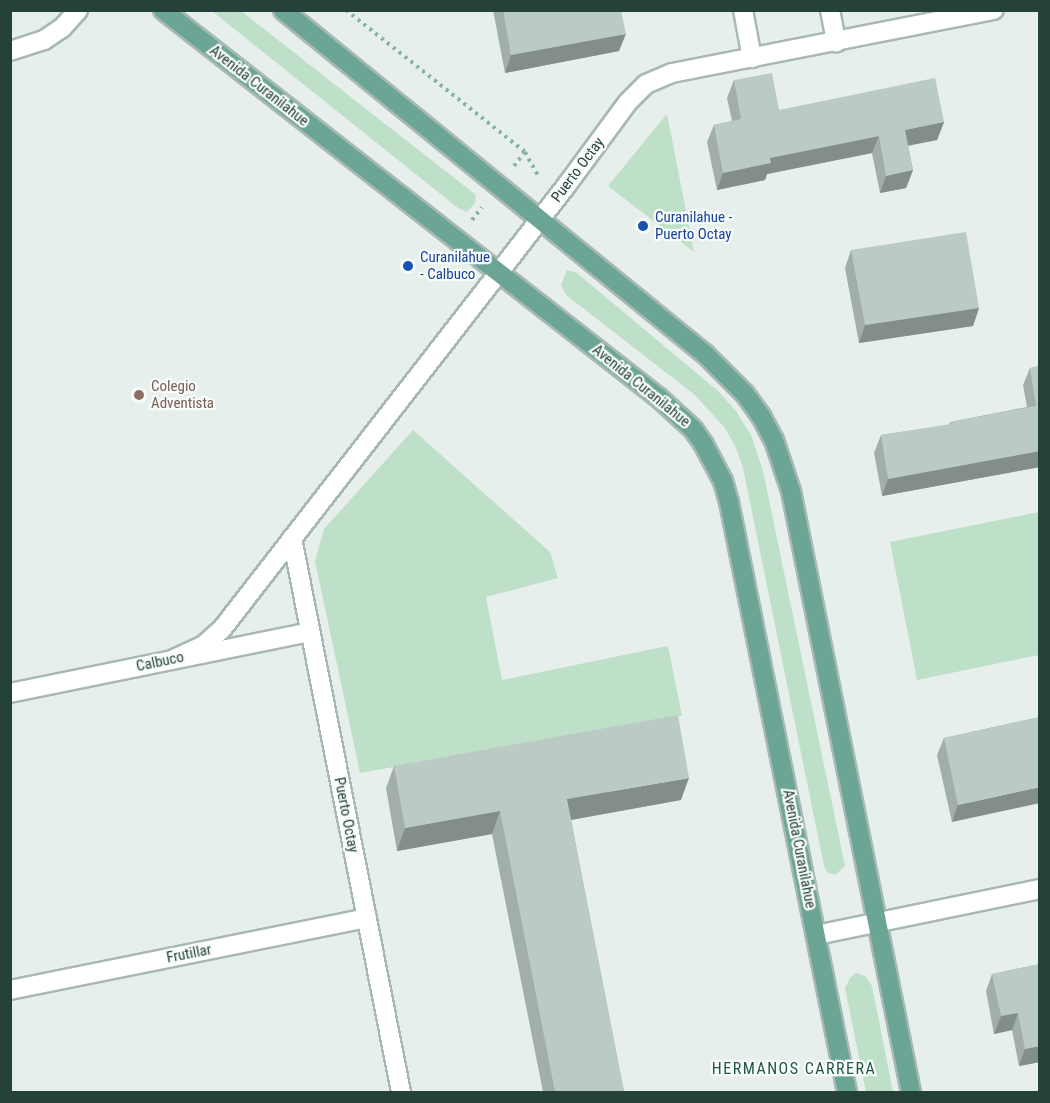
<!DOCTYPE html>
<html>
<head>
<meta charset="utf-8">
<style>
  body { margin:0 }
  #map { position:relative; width:1050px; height:1103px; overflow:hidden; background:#e6efeb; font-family:"Roboto Condensed",sans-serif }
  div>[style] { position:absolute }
  .green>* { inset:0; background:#bfe0c8 }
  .path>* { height:4px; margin-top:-2px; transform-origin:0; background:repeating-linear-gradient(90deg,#86b3a5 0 3px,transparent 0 7.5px) }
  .roads { filter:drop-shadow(2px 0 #a8b8b2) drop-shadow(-2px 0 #a8b8b2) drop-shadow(0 2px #a8b8b2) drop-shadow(0 -2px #a8b8b2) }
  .minor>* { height:18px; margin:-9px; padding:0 9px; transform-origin:9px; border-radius:9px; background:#fff }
  .major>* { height:18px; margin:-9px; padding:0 9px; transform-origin:9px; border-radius:9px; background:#6aa596 }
  .wall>* { inset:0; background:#a1aea9 }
  .shaded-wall>* { inset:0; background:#838d89 }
  .building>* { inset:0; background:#bbcac4 }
  .dots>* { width:16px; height:16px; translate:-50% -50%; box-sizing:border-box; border:3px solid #f7fbf9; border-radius:50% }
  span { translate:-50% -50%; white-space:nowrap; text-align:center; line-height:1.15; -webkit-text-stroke:4.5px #f7fbf9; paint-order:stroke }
  .street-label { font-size:15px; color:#24423a }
  .transit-label { font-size:15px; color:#164399 }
  .left { translate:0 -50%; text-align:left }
  .education-label { font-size:15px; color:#785e54 }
  .neighbourhood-label { font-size:16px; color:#1f5548; letter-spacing:1.5px }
  .frame { position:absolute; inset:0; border:12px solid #24423a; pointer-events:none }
</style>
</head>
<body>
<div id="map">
  <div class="green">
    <i style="clip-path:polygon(212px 11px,241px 11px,476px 195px,475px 203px,467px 212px,458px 208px)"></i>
    <i style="clip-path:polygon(667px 114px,694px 252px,608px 186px)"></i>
    <i style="clip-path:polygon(567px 270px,577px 273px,718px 391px,736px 411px,751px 435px,763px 471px,845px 866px,835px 875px,827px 872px,824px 866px,743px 468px,736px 448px,725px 428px,695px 395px,566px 295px,561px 285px)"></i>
    <i style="clip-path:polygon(413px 430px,550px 552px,558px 578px,486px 597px,502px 680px,668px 646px,682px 716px,360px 773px,315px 561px,324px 529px)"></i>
    <i style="clip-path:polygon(1039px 512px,1039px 655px,917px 680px,890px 542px)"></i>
    <i style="clip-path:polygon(856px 973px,865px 976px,872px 986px,893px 1092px,866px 1092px,845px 988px,850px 978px)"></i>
  </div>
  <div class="path">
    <i style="left:346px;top:10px;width:228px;rotate:38.4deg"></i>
    <i style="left:525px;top:152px;width:29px;rotate:61deg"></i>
    <i style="left:514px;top:166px;width:18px;rotate:-52deg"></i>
    <i style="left:472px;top:220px;width:16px;rotate:-52deg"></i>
  </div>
  <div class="roads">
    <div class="minor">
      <i style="left:743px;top:10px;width:49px;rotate:79.4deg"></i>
      <i style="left:830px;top:10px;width:33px;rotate:79deg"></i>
      <i style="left:10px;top:51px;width:36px;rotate:-18deg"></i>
      <i style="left:44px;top:40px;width:22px;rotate:-34deg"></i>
      <i style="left:62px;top:28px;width:24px;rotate:-48deg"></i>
      <i style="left:292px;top:538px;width:565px;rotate:78.87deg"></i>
      <i style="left:174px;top:659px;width:33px;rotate:-25deg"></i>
      <i style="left:204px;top:645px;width:24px;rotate:-42deg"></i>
      <i style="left:222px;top:629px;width:561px;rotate:-52.17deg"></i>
      <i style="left:566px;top:186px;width:104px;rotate:-53.6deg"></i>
      <i style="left:628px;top:102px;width:25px;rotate:-45deg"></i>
      <i style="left:646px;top:84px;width:28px;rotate:-23deg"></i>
      <i style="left:672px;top:73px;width:328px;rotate:-11.1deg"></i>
      <i style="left:10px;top:693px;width:306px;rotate:-11.5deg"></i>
      <i style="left:816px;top:935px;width:229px;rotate:-11.6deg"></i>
      <i style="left:10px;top:990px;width:364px;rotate:-11.4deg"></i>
    </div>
    <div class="major">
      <i style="left:163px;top:10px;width:630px;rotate:38.03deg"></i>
      <i style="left:659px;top:398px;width:46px;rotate:42.4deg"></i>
      <i style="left:693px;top:429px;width:19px;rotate:55deg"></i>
      <i style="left:704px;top:445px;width:41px;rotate:62.2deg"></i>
      <i style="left:723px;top:481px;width:22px;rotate:74deg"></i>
      <i style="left:729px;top:502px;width:602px;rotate:78.69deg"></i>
      <i style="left:283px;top:10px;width:546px;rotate:39.2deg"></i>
      <i style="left:706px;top:355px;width:55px;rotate:45deg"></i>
      <i style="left:745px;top:394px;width:27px;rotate:54deg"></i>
      <i style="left:761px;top:416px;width:27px;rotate:62deg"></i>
      <i style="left:774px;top:440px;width:54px;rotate:71.6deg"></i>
      <i style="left:791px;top:491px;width:613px;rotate:78.71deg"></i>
    </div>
  </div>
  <div class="wall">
    <i style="clip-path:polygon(493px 10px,621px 10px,619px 51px,505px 73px)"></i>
    <i style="clip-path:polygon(734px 80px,779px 110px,944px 122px,937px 140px,908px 146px,913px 170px,906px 188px,880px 193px,872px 153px,767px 174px,765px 180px,717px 190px,707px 142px,714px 125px,732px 121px,727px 98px)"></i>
    <i style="clip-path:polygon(851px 250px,979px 308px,973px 326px,859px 343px,845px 268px)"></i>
    <i style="clip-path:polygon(1040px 366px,1040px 467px,882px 496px,874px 453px,881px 435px,949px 425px,950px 422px,1027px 407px,1023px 385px,1030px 368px)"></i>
    <i style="clip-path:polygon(1040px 717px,952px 822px,937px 755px,944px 738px)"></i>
    <i style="clip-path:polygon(394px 766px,681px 800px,571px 820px,624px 1092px,543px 1092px,492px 834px,397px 851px,386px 788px)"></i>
    <i style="clip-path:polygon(1040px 964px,1040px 1062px,1019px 1066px,1012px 1030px,994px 1034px,986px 991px,992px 974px)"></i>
  </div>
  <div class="shaded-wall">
    <i style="clip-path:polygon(626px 34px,619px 51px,505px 73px,511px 55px)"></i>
    <i style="clip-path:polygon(944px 122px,937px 140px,899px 147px,905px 130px)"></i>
    <i style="clip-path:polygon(879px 136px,872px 153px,767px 174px,765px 180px,717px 190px,723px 173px,770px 158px)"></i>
    <i style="clip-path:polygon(913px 170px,906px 188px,880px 193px,886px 176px)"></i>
    <i style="clip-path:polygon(979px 308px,973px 326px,859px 343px,865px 325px)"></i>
    <i style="clip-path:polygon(1040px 451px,1040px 467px,882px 496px,888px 479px)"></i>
    <i style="clip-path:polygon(689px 778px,681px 800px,559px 822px,567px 799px)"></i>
    <i style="clip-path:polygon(1040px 787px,1040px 803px,952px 822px,958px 805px)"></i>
    <i style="clip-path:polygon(500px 811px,492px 834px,397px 851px,405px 828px)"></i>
    <i style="clip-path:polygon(1018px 1013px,1012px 1030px,994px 1034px,1001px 1016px)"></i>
    <i style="clip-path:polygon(1040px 1046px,1040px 1062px,1019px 1066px,1025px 1049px)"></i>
  </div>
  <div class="building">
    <i style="clip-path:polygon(503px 10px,621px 10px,626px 34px,511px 55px)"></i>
    <i style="clip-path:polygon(772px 73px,779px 110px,935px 78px,944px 122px,905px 130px,913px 170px,886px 176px,879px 136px,770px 158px,771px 163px,723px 173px,714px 125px,741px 119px,734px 80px)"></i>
    <i style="clip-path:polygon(966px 232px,979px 308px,865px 325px,851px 250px)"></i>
    <i style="clip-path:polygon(1040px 366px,1040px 451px,888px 479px,881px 435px,951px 424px,950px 422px,1036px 406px,1030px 368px)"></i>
    <i style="clip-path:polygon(678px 715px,689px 778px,567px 799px,624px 1092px,555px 1092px,500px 811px,405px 828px,394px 766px)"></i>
    <i style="clip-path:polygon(1040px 717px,1040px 787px,958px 805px,944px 738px)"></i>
    <i style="clip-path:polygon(1040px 964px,1040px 1046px,1025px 1049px,1018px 1013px,1001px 1016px,992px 974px)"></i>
  </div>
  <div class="dots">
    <i style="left:643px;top:226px;background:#1a4fb4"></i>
    <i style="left:408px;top:266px;background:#1a4fb4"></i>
    <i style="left:139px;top:395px;background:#8d6e63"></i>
  </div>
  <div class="street-label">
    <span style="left:259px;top:86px;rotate:38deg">Avenida Curanilahue</span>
    <span style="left:578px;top:170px;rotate:-53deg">Puerto Octay</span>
    <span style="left:641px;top:386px;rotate:39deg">Avenida Curanilahue</span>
    <span style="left:160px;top:662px;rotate:-12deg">Calbuco</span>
    <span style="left:346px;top:815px;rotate:79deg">Puerto Octay</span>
    <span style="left:799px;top:849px;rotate:79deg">Avenida Curanilahue</span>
    <span style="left:189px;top:954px;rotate:-11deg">Frutillar</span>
  </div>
  <div class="transit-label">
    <span class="left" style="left:655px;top:226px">Curanilahue -<br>Puerto Octay</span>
    <span class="left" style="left:420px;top:266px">Curanilahue<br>- Calbuco</span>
  </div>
  <div class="education-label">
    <span class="left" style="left:151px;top:395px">Colegio<br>Adventista</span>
  </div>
  <div class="neighbourhood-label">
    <span style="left:794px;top:1069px">HERMANOS CARRERA</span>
  </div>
  <div class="frame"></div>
</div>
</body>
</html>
